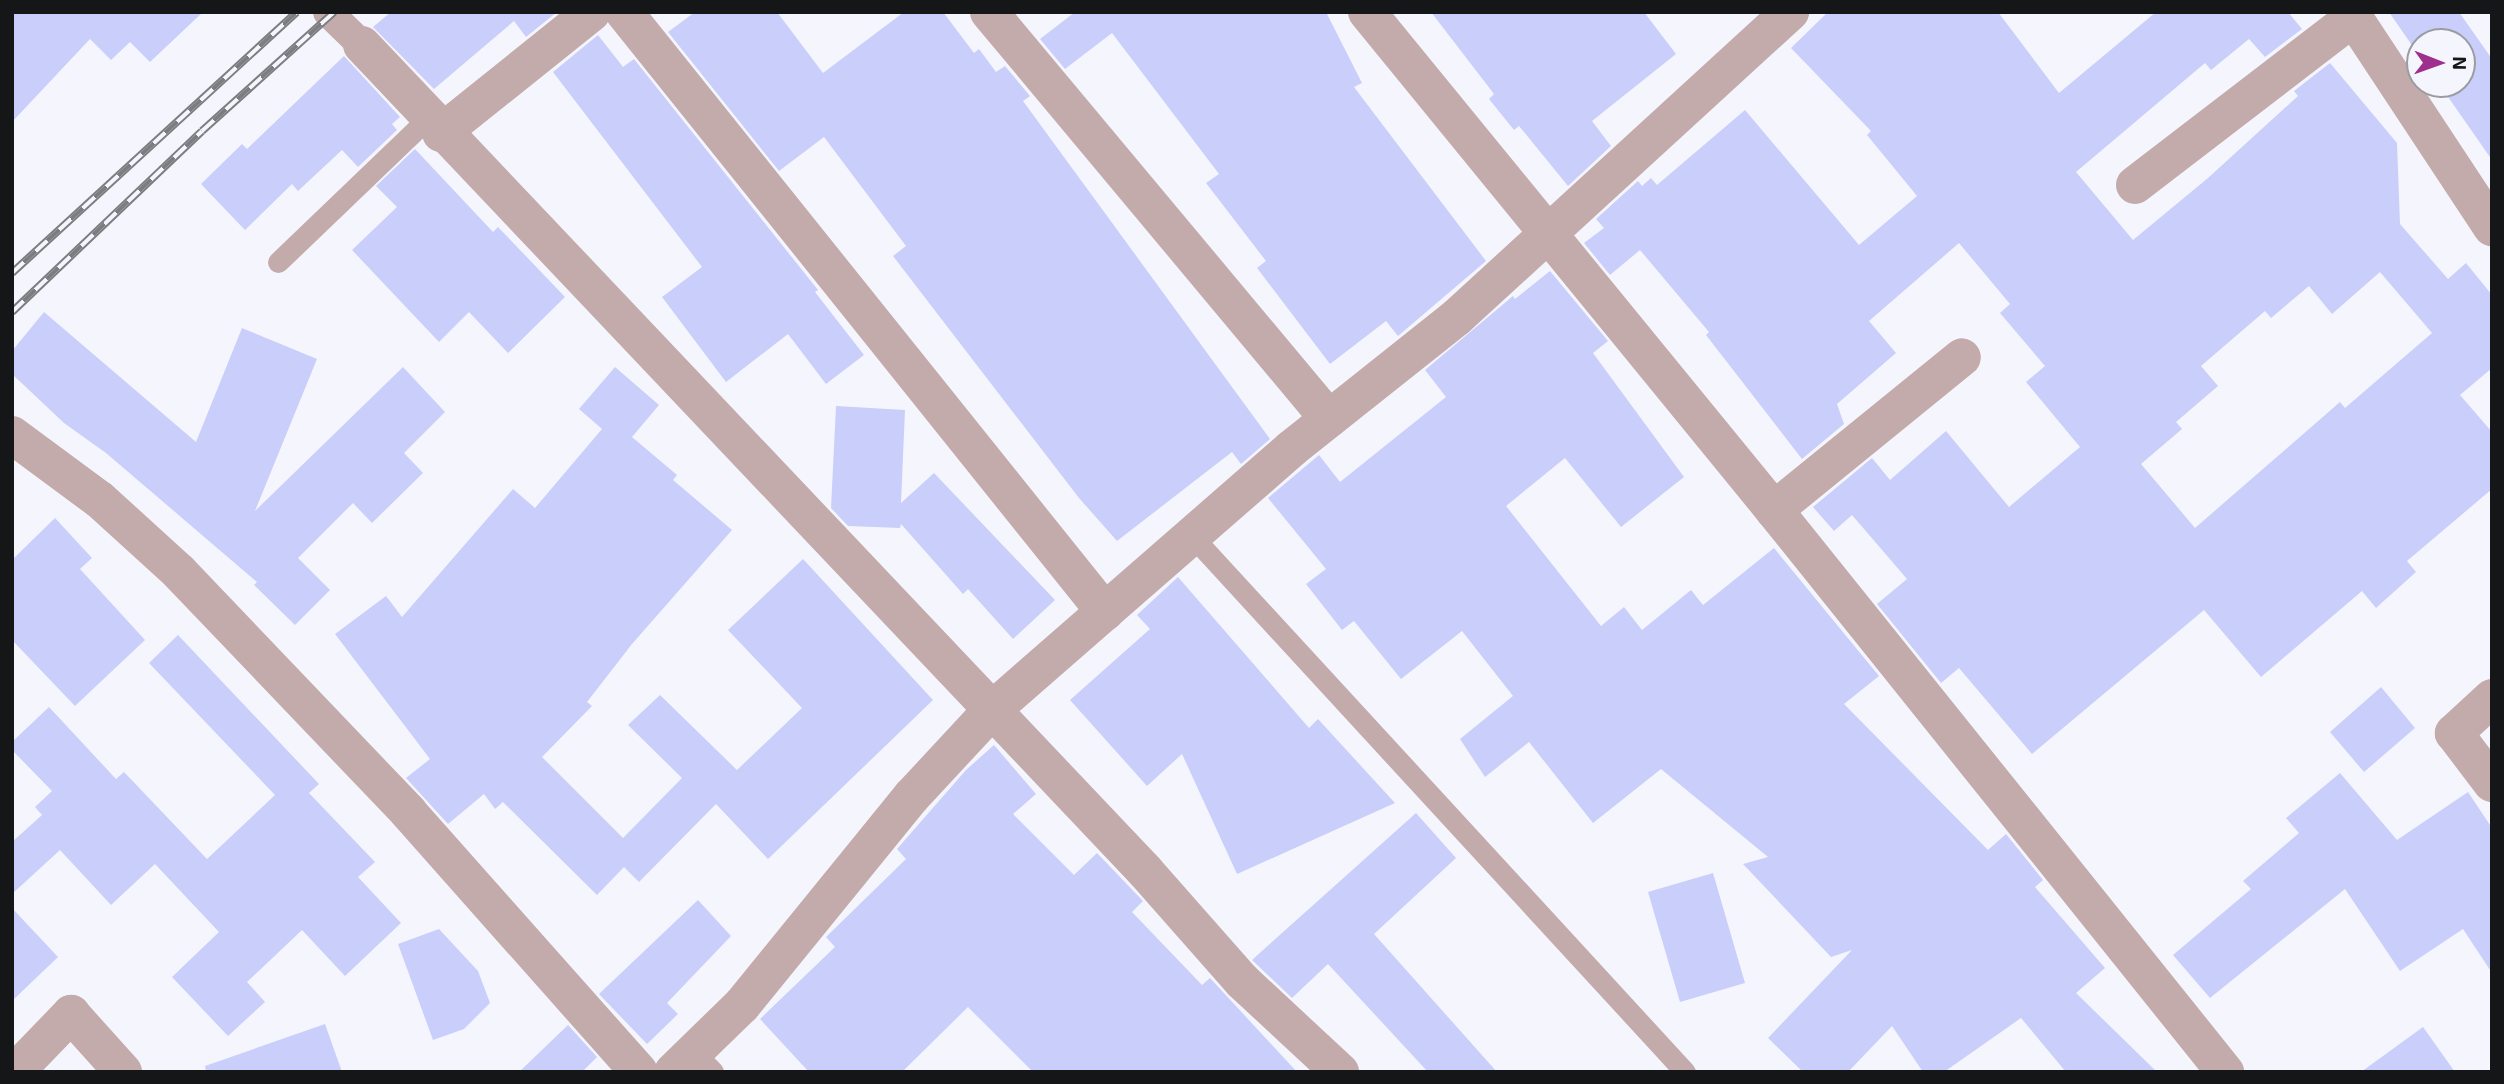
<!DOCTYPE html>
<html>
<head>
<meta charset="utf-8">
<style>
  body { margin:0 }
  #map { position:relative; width:2504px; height:1084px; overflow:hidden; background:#f5f6fd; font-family:"Exo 2",sans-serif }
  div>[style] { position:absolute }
  .building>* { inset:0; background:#c9cefb }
  .service>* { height:21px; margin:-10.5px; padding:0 10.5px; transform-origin:10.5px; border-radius:10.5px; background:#c4abab }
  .pedestrian>* { height:30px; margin:-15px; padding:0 15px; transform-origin:15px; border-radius:15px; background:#c4abab }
  .minor>* { height:38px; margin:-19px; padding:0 19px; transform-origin:19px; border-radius:19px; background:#c4abab }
  .rail>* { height:8px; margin-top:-4px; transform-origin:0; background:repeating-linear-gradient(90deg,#f5f6fd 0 16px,#7c7d81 0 32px); box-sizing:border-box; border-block:2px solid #7c7d81 }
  span { translate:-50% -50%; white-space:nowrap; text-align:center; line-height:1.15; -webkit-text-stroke:6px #f5f6fd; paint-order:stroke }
  .frame { position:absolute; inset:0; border:14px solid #151618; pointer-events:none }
  .north { position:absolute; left:2406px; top:28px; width:70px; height:70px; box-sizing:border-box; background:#f5f6fd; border:2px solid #9b9ca1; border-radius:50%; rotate:91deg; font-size:19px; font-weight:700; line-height:28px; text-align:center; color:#151618 }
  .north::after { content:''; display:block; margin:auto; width:24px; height:32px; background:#9e2f8d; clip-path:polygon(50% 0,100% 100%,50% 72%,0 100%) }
</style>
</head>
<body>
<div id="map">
  <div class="building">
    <i style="clip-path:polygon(12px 12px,203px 12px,150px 62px,130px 42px,111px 60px,90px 39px,12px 122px)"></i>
    <i style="clip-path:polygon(391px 12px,557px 12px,526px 37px,514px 21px,434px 89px,373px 27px)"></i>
    <i style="clip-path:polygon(695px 12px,777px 12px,823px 73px,904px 12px,943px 12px,974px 53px,979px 49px,996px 72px,1005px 66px,1030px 96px,1023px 101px,1270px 439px,1241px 464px,1232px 452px,1117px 541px,1079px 498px,893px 256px,906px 246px,824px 137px,779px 171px,668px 32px)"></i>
    <i style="clip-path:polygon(1075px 12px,1326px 12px,1362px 83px,1354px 87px,1486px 261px,1398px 336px,1386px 321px,1330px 364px,1257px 268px,1266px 261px,1206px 183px,1219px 174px,1112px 33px,1065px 69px,1040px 39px)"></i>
    <i style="clip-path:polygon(1431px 12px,1644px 12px,1676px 54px,1592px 121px,1611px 146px,1568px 186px,1519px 126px,1514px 130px,1489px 99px,1494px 94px)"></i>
    <i style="clip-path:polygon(evenodd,1828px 12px,1998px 12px,2059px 93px,2156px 12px,2288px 12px,2302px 29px,2265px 57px,2249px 39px,2211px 70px,2205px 63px,2076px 172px,2133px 240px,2208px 178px,2298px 96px,2294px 91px,2330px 63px,2397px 143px,2400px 224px,2448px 279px,2466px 263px,2492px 295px,2492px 368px,2460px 395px,2492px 432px,2492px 489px,2407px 561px,2416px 572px,2376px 608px,2362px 591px,2261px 677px,2204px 610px,2032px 754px,1959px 668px,1941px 683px,1877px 604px,1907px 579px,1852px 515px,1834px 531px,1813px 507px,1872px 458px,1890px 480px,1946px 431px,2009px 507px,2080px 447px,2026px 382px,2045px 366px,2000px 313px,2010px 304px,1959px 243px,1869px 321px,1896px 353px,1837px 404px,1844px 424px,1802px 459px,1706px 335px,1709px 332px,1640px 250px,1610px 275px,1584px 243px,1604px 228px,1596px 219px,1638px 181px,1642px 186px,1651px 178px,1657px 185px,1745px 110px,1859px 245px,1917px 196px,1867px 135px,1871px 131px,1791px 48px,1828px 12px,2380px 272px,2432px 333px,2345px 408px,2340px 402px,2195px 528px,2141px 464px,2182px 429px,2176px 422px,2218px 386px,2201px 366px,2265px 311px,2271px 318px,2309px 286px,2332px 314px,2380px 272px)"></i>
    <i style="clip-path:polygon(2389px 12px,2459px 12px,2492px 59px,2492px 160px,2439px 84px,2462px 84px,2462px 42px,2420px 42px,2420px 57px)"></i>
    <i style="clip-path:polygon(598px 35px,623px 67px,634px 59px,818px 290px,815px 292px,864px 355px,826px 384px,788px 334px,726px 382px,662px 297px,702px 267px,553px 72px)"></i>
    <i style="clip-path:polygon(344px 56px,400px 117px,392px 124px,397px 130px,358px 167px,342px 150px,298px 191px,292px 184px,245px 230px,201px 184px,242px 144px,247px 149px)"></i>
    <i style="clip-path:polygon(415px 149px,493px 232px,498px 227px,565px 297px,508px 353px,469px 312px,439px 342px,352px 250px,397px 207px,376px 186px)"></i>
    <i style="clip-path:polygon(1550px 271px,1608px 341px,1593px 353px,1684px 477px,1621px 527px,1565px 458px,1506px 506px,1601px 626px,1624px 607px,1642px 630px,1691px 590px,1703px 605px,1774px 548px,1879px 676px,1844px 704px,1988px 850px,2006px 834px,2043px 880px,2035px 887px,2105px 968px,2076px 993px,2157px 1072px,2066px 1072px,2021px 1018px,1944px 1072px,1923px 1072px,1892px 1026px,1848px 1072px,1803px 1072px,1768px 1038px,1852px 950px,1831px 957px,1743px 864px,1768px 857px,1661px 769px,1593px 823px,1529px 742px,1485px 777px,1460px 739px,1513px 696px,1462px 631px,1401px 679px,1354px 621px,1342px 630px,1306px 584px,1326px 569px,1268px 498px,1319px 455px,1340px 482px,1446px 397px,1425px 370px,1513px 296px,1515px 299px)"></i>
    <i style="clip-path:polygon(44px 312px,196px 442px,242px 328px,317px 359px,255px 511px,403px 367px,445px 412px,404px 453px,423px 473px,372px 523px,353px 503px,298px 558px,330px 590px,295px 625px,254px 585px,257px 582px,106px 453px,64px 423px,12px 374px,12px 351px)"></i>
    <i style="clip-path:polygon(615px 367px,659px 405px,632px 437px,677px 475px,673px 480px,732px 530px,632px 644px,587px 702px,592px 706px,542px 757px,623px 838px,682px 778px,628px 725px,660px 695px,737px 770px,802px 708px,728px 630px,803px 559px,933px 700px,768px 859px,716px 804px,639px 882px,624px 867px,597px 895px,503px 802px,495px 809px,484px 794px,448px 824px,406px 778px,430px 759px,335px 634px,386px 596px,402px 617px,513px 489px,535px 508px,602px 429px,579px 409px)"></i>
    <i style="clip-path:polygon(836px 406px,905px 410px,901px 503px,934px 473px,1055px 600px,1013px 639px,968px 589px,963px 594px,901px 524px,900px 528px,848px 526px,831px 508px)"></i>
    <i style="clip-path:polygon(55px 518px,92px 558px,80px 569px,145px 640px,75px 706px,12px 640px,12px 560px)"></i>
    <i style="clip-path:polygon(1178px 577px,1309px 728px,1318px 719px,1395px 803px,1237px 874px,1182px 754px,1147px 786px,1070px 700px,1150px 629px,1137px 615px)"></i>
    <i style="clip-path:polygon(178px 635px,319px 784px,309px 793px,375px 862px,358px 877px,401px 923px,345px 976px,302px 930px,247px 982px,265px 1002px,228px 1036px,172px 977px,219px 932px,155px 864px,111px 905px,60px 850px,12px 894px,12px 842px,42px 815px,35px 807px,52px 791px,12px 750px,12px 742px,49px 707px,116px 779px,124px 772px,207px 859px,275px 795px,149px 663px)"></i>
    <i style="clip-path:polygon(2381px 687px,2415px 728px,2364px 772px,2330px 732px)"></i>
    <i style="clip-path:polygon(994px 745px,1036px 794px,1013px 814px,1074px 875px,1097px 853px,1143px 901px,1132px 912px,1202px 985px,1210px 978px,1297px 1072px,1033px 1072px,968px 1007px,902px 1072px,809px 1072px,760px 1019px,835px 947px,826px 937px,906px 859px,897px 849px,966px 770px)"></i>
    <i style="clip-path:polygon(2340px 773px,2397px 840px,2468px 792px,2492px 828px,2492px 973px,2463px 929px,2400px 971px,2345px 889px,2210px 998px,2173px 955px,2251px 889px,2243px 881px,2299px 833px,2286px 818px)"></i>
    <i style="clip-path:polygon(1416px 813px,1456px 858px,1374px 934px,1497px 1072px,1428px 1072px,1328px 964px,1292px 998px,1252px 960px)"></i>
    <i style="clip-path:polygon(1713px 873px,1745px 983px,1680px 1002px,1648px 892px)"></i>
    <i style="clip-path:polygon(698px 900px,731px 936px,667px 1003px,678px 1014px,647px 1044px,599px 994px)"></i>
    <i style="clip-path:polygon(12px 908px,58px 957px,12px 1001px)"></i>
    <i style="clip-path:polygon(439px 929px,478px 971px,490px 1003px,464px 1029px,433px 1040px,398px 944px)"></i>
    <i style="clip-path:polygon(325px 1024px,342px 1072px,206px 1072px,205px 1066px)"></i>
    <i style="clip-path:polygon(568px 1025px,597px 1057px,582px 1072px,519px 1072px)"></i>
    <i style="clip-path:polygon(2423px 1027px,2455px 1072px,2361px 1072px)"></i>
  </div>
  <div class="service">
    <i style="left:278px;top:262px;width:208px;rotate:-43.8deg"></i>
    <i style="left:1192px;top:536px;width:728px;rotate:47.39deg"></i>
    <i style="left:693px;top:1051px;width:29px;rotate:46deg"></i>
  </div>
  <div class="pedestrian">
    <i style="left:328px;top:12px;width:47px;rotate:44.1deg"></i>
  </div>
  <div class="minor">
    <i style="left:624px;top:12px;width:769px;rotate:51.28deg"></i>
    <i style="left:989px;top:12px;width:530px;rotate:50.13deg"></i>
    <i style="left:1367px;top:12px;width:643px;rotate:50.74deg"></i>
    <i style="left:1774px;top:510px;width:721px;rotate:51.25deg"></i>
    <i style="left:2350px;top:12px;width:258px;rotate:56.6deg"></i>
    <i style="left:362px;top:45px;width:1138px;rotate:46.53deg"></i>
    <i style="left:1145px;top:871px;width:147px;rotate:48.6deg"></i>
    <i style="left:1242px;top:981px;width:134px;rotate:42.9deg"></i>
    <i style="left:441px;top:133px;width:193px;rotate:-38.7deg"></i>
    <i style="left:2135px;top:185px;width:276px;rotate:-37.5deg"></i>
    <i style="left:12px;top:435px;width:109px;rotate:36.5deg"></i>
    <i style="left:100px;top:500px;width:107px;rotate:42.3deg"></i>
    <i style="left:179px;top:572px;width:333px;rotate:46.3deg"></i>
    <i style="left:409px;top:813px;width:346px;rotate:48.4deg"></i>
    <i style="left:1774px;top:510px;width:242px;rotate:-39.1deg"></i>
    <i style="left:2492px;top:698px;width:52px;rotate:137.4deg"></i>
    <i style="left:2454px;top:733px;width:63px;rotate:52.8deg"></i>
    <i style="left:15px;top:1072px;width:81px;rotate:-46deg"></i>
    <i style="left:71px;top:1014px;width:78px;rotate:48.1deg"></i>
    <i style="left:673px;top:1072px;width:96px;rotate:-44.2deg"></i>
    <i style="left:742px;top:1005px;width:269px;rotate:-50.9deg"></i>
    <i style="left:912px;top:796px;width:117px;rotate:-47.1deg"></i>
    <i style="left:992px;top:710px;width:397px;rotate:-41.1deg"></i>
    <i style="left:1291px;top:449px;width:212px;rotate:-38.5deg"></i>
    <i style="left:1457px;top:317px;width:452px;rotate:-42.5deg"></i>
  </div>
  <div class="rail">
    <i style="left:12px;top:273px;width:386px;rotate:-42.5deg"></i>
    <i style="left:12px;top:312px;width:262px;rotate:-43.6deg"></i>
    <i style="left:202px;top:131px;width:178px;rotate:-42deg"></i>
  </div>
  <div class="frame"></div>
  <div class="north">N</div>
</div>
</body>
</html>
